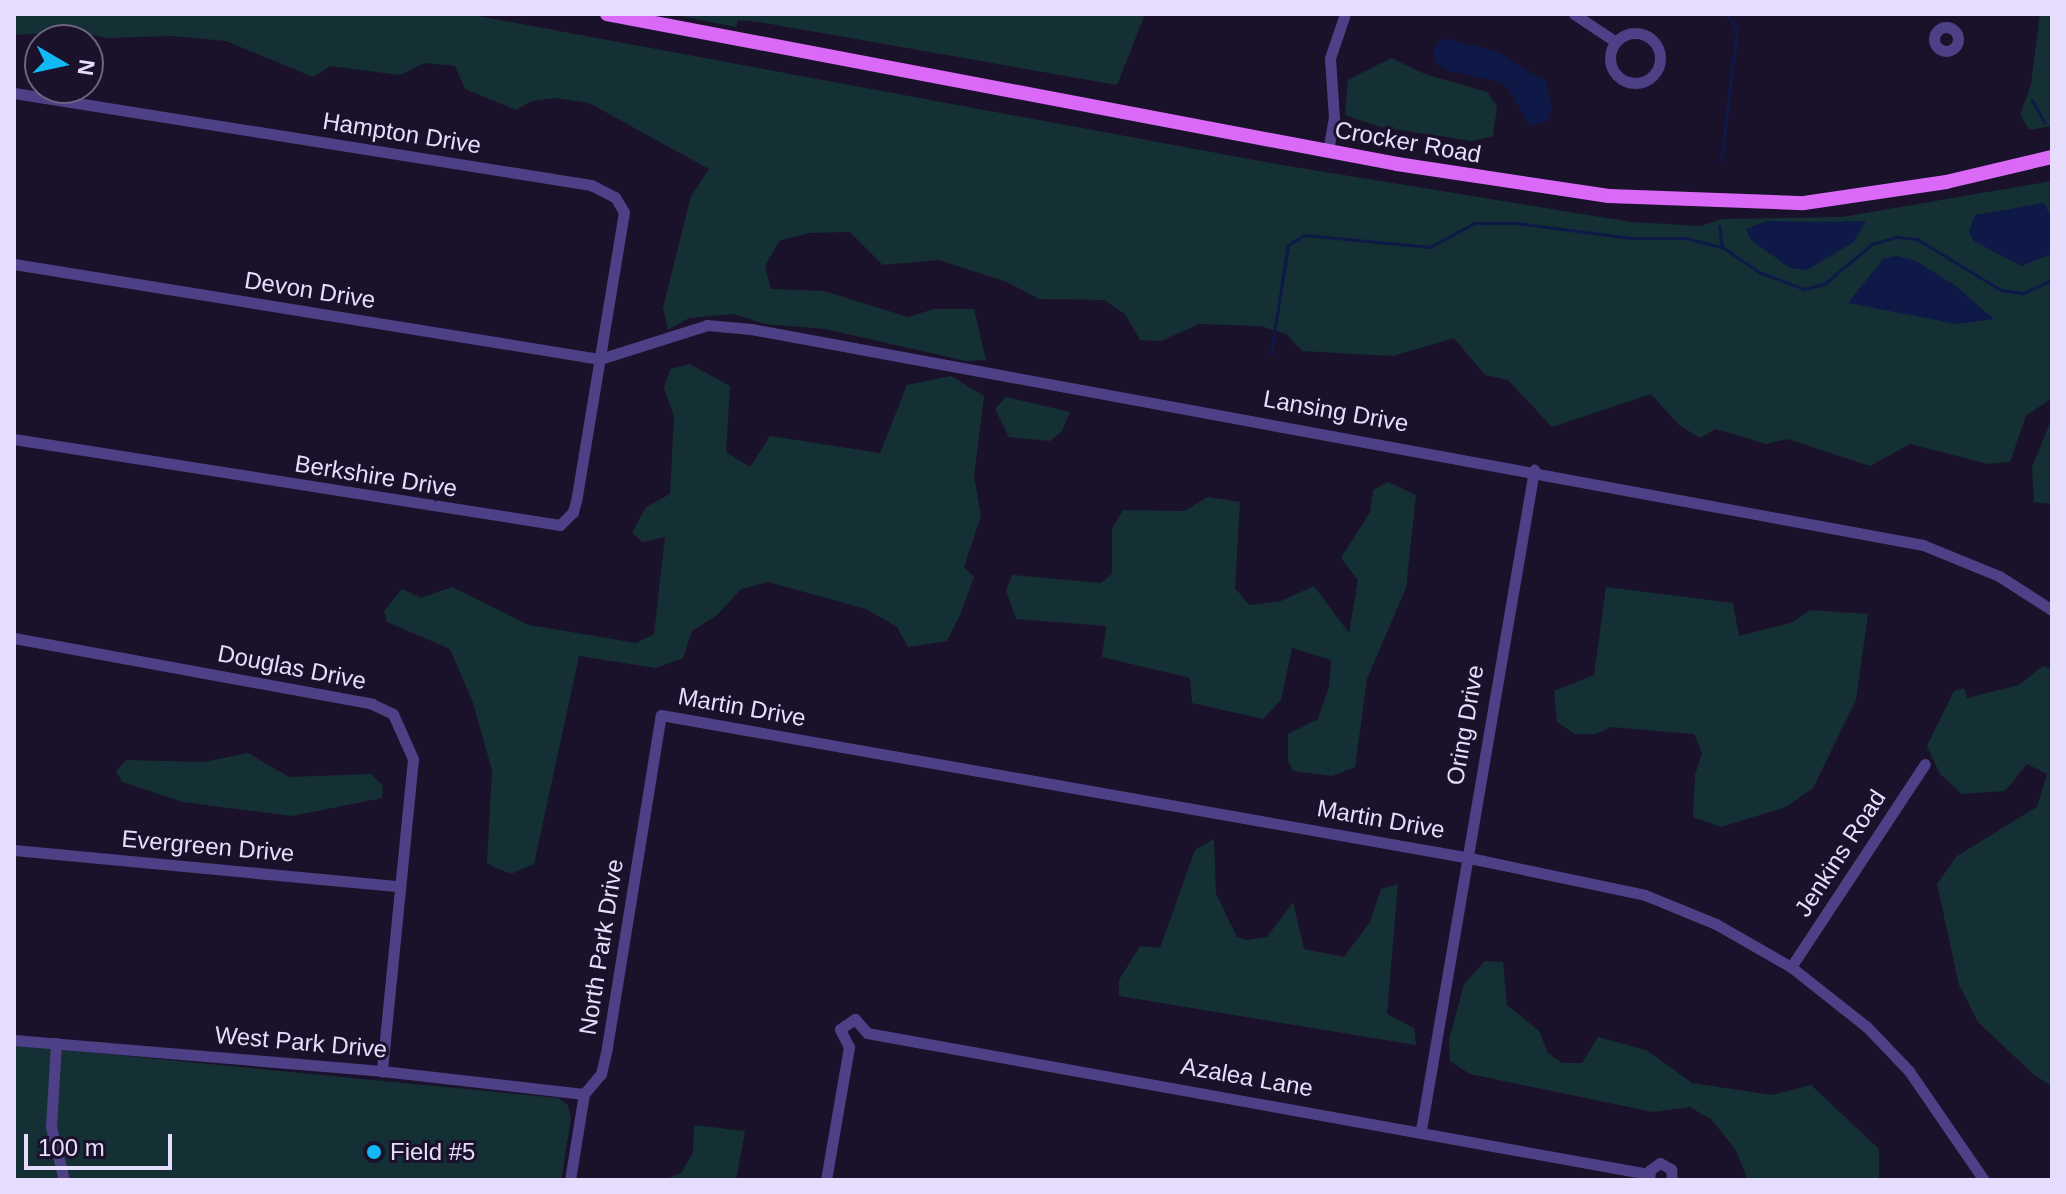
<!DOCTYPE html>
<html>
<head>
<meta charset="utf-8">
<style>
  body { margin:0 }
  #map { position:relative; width:2066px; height:1194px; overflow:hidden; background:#1a122a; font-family:Arial,sans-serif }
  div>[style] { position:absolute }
  .green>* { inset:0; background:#153034 }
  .water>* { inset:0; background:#0e1947 }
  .stream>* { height:3px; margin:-1.5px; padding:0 1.5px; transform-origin:1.5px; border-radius:1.5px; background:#0e1947 }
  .minor>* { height:11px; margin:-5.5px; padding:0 5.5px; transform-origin:5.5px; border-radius:5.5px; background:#4e4086 }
  .minor>.ring { margin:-5.5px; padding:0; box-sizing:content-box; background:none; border:11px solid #4e4086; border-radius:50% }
  .major>* { height:14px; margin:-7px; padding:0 7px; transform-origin:7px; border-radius:7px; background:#da69f8 }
  .dots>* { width:22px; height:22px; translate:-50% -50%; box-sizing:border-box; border:4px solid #1a122a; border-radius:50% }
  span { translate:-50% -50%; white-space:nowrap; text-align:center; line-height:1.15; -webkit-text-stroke:6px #1a122a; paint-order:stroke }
  .street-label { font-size:24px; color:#e6ddfd }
  .poi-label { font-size:24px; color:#e6ddfd }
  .left { translate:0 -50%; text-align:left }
  .frame { position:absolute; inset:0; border:16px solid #e6ddfd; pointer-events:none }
  .north { position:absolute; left:24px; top:24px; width:80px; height:80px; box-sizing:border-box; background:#1a122a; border:2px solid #6c637e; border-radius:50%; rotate:99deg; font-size:22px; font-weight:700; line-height:32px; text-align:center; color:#e6ddfd }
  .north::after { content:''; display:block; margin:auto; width:28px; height:36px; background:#12b8f4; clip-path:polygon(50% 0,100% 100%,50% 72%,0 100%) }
  .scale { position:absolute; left:24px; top:1134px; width:148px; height:36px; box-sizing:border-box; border:4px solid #e6ddfd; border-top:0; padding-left:10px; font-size:24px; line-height:28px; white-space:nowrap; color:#e6ddfd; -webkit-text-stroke:6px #1a122a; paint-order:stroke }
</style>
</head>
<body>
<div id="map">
  <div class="green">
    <i style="clip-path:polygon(14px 14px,467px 14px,1276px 164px,1631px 222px,1701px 226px,1722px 219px,1842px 217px,2052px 181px,2052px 398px,2026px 416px,2010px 462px,1988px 464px,1910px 444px,1870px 466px,1788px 439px,1766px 444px,1716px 429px,1700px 438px,1679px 425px,1651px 394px,1552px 427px,1508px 380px,1485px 375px,1454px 338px,1393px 356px,1302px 351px,1286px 334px,1261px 326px,1199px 324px,1161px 341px,1140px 340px,1125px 314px,1104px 300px,1039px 299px,1007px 282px,939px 260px,883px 265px,850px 232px,809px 233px,779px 241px,765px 266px,771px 289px,824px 291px,908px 317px,934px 309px,974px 309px,986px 360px,966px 361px,825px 329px,765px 324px,734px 314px,689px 318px,668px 330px,663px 308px,691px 196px,709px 169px,589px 103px,556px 98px,532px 101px,516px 110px,465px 89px,455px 66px,424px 63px,400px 75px,330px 66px,313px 77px,226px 41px,172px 36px,106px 38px,77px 31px,16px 35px)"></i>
    <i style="clip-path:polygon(670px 14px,1145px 14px,1117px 85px,759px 22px,738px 20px,736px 27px)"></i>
    <i style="clip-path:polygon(2040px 14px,2052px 14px,2052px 126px,2029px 130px,2020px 114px,2031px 85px)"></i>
    <i style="clip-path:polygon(1391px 58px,1425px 74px,1487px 92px,1497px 106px,1493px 136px,1472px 141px,1380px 127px,1345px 115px,1348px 80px)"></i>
    <i style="clip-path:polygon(690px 364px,730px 386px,726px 452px,750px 467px,770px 436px,880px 453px,907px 385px,951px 376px,984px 396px,974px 476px,981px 516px,964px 567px,974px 577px,960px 615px,947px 641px,908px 647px,897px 627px,866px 609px,768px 582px,741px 589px,717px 615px,692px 631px,683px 658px,656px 668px,579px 656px,534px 864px,511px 874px,496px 868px,487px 863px,492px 770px,473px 703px,450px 649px,387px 622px,384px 611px,402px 589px,421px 598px,452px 587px,529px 625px,636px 643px,654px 634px,665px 537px,643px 542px,632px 533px,646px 507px,670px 494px,674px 416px,664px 388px,670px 369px)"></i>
    <i style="clip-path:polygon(1006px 397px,1070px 412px,1062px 431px,1050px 441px,1009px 437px,995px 409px)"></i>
    <i style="clip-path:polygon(2052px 418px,2052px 504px,2034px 502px,2032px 467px)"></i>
    <i style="clip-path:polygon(1388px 482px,1416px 495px,1406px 588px,1367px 679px,1355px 767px,1332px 776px,1293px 771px,1288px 761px,1288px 734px,1318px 719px,1329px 687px,1331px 660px,1292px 648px,1281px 700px,1263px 719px,1192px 703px,1190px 678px,1102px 657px,1106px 626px,1016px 619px,1006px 591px,1012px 575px,1101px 583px,1112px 574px,1112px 529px,1123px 510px,1184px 511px,1208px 497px,1240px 502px,1235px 588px,1249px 605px,1281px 601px,1314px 586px,1349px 633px,1358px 580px,1341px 558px,1370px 512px,1373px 490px)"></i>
    <i style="clip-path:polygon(1606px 587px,1733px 603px,1739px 636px,1793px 622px,1810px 610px,1868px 614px,1856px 700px,1813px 788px,1786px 807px,1721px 827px,1693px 817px,1695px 775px,1702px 753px,1694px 734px,1611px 727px,1596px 734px,1575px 734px,1557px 722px,1554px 691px,1594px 675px)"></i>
    <i style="clip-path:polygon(2043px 666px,2052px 669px,2052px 1086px,2034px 1075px,1978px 1022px,1959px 985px,1937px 884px,1957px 856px,2037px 807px,2047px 774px,2027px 764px,2005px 791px,1962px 794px,1940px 774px,1927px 746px,1954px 691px,1964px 688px,1967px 698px,2019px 685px)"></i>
    <i style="clip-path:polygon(248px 753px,289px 777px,371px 774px,383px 786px,382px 798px,292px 816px,183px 802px,122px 782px,116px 771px,126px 760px,204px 762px)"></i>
    <i style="clip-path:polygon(1214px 839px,1216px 894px,1237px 937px,1247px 940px,1267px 937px,1293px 902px,1304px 949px,1344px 957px,1370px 922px,1381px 889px,1398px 884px,1387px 1014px,1414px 1028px,1416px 1045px,1119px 996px,1119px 980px,1140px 946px,1160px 948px,1195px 850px)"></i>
    <i style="clip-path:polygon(1485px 961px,1503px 962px,1507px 1005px,1539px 1031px,1548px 1053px,1562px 1063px,1582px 1063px,1598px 1037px,1646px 1050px,1692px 1083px,1772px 1095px,1811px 1085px,1879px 1149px,1879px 1180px,1748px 1180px,1735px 1149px,1712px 1120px,1690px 1107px,1653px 1112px,1470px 1074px,1450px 1061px,1449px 1040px,1464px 984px)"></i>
    <i style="clip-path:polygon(14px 1045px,558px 1098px,568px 1105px,571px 1119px,561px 1180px,14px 1180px)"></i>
    <i style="clip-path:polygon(694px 1125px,745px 1131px,736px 1180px,664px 1180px,681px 1173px,693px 1153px)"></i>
  </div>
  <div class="water">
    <i style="clip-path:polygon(1442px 38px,1496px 51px,1546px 82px,1552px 107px,1547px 122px,1529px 125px,1507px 87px,1496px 81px,1449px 71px,1437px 63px,1432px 53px)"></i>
    <i style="clip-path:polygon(2044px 203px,2052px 219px,2052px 254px,2021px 266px,1974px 241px,1969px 232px,1975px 215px)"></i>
    <i style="clip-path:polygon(1766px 221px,1816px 222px,1866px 221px,1854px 242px,1807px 270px,1790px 268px,1751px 240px,1746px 229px)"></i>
    <i style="clip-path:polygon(1897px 256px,1914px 260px,1956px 286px,1994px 319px,1957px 324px,1848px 303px,1883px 259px)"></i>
  </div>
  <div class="stream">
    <i style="left:2032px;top:100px;width:26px;rotate:61deg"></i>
    <i style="left:1721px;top:161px;width:133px;rotate:-83.1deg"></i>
    <i style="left:1737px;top:29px;width:19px;rotate:-126deg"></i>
    <i style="left:1719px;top:226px;width:21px;rotate:82deg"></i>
    <i style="left:1722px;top:247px;width:45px;rotate:34deg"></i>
    <i style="left:1759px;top:272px;width:48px;rotate:20.7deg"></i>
    <i style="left:1804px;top:289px;width:21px;rotate:-14deg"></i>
    <i style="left:1824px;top:284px;width:62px;rotate:-39.8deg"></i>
    <i style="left:1872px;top:244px;width:26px;rotate:-16deg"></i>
    <i style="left:1897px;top:237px;width:20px;rotate:6deg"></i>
    <i style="left:1917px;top:239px;width:98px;rotate:31.3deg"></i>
    <i style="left:2001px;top:290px;width:22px;rotate:8deg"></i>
    <i style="left:2023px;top:293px;width:32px;rotate:-24deg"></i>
    <i style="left:1271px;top:353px;width:109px;rotate:-81.1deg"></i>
    <i style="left:1288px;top:245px;width:19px;rotate:-32deg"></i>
    <i style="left:1304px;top:235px;width:127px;rotate:5.4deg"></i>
    <i style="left:1430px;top:247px;width:50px;rotate:-28.6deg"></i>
    <i style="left:1474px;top:223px;width:41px"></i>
    <i style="left:1515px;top:223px;width:117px;rotate:7.4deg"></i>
    <i style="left:1631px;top:238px;width:54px"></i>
    <i style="left:1685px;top:238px;width:38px;rotate:14deg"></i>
  </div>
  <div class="minor">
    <i style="left:1574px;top:14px;width:50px;rotate:33.7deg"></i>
    <i class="ring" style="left:1934px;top:27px;width:13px;height:13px"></i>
    <i class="ring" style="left:1610px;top:33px;width:39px;height:39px"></i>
    <i style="left:14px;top:93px;width:584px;rotate:9.06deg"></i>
    <i style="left:591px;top:185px;width:27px;rotate:27deg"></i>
    <i style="left:615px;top:197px;width:17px;rotate:59deg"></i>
    <i style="left:624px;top:212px;width:289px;rotate:99.4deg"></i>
    <i style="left:577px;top:497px;width:16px;rotate:105deg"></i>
    <i style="left:573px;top:512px;width:18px;rotate:135deg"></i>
    <i style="left:560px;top:525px;width:553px;rotate:-171.05deg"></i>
    <i style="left:1328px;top:151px;width:34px;rotate:-80deg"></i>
    <i style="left:1334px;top:118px;width:60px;rotate:-93.8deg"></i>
    <i style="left:1330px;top:58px;width:46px;rotate:-71.2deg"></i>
    <i style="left:14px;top:264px;width:594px;rotate:9.21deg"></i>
    <i style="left:600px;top:359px;width:112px;rotate:-17.6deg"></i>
    <i style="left:707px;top:325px;width:44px;rotate:5.2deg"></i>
    <i style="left:751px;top:329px;width:1192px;rotate:10.44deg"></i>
    <i style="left:1923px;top:545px;width:82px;rotate:22.2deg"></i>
    <i style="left:1999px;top:576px;width:63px;rotate:32.7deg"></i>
    <i style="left:14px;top:638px;width:364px;rotate:10.4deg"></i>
    <i style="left:372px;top:704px;width:23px;rotate:25deg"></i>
    <i style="left:393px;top:714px;width:49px;rotate:66deg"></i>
    <i style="left:413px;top:759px;width:314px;rotate:95.7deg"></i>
    <i style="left:14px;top:850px;width:386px;rotate:5.4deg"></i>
    <i style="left:1791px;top:967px;width:243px;rotate:-56.6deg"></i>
    <i style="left:14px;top:1040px;width:369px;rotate:4.8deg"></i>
    <i style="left:382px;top:1071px;width:203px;rotate:6.5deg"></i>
    <i style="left:56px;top:1043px;width:84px;rotate:93.4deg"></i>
    <i style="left:51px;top:1127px;width:55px;rotate:76.2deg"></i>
    <i style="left:1421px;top:1130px;width:670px;rotate:-80.28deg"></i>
    <i style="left:570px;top:1180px;width:87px;rotate:-80.8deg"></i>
    <i style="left:584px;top:1094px;width:26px;rotate:-50deg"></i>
    <i style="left:601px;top:1074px;width:28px;rotate:-77deg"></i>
    <i style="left:607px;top:1047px;width:336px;rotate:-80.8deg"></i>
    <i style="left:661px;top:715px;width:816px;rotate:10.02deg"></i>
    <i style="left:1465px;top:857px;width:184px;rotate:11.9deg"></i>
    <i style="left:1645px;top:895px;width:77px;rotate:22.2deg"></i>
    <i style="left:1716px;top:924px;width:86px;rotate:29.8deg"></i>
    <i style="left:1791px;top:967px;width:97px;rotate:38.3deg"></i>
    <i style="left:1867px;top:1027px;width:61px;rotate:46.3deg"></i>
    <i style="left:1909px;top:1071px;width:132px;rotate:55.5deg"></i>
    <i style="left:826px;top:1180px;width:135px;rotate:-80.2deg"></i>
    <i style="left:849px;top:1047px;width:20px;rotate:-117deg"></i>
    <i style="left:840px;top:1029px;width:18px;rotate:-34deg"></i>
    <i style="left:855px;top:1019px;width:18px;rotate:49deg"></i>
    <i style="left:867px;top:1033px;width:794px;rotate:10.23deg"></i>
    <i style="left:1649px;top:1180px;width:10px;rotate:-84deg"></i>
    <i style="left:1650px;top:1170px;width:12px;rotate:-35deg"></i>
    <i style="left:1660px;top:1163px;width:13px;rotate:29deg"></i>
    <i style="left:1671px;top:1169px;width:11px;rotate:85deg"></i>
  </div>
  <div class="major">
    <i style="left:607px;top:14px;width:804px;rotate:10.75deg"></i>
    <i style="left:1397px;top:164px;width:214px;rotate:8.6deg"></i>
    <i style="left:1609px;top:196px;width:195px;rotate:2.1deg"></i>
    <i style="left:1804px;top:203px;width:144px;rotate:-8.4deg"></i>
    <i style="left:1946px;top:182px;width:109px;rotate:-13.3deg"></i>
  </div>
  <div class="dots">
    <i style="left:374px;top:1152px;background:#12b8f4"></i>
  </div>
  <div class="street-label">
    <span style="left:402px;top:133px;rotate:9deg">Hampton Drive</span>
    <span style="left:1408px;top:142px;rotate:10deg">Crocker Road</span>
    <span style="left:310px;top:290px;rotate:9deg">Devon Drive</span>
    <span style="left:1336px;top:411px;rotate:10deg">Lansing Drive</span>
    <span style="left:376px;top:476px;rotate:9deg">Berkshire Drive</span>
    <span style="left:292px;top:667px;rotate:11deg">Douglas Drive</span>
    <span style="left:742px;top:707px;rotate:10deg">Martin Drive</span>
    <span style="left:1465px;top:725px;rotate:-80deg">Oring Drive</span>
    <span style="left:1381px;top:819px;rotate:10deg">Martin Drive</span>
    <span style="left:208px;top:846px;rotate:5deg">Evergreen Drive</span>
    <span style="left:1840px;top:853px;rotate:-57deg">Jenkins Road</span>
    <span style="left:601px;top:947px;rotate:-81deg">North Park Drive</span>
    <span style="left:301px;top:1042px;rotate:5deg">West Park Drive</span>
    <span style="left:1247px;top:1077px;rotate:10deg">Azalea Lane</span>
  </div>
  <div class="poi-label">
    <span class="left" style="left:390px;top:1152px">Field #5</span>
  </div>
  <div class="frame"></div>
  <div class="north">N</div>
  <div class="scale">100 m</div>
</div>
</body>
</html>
